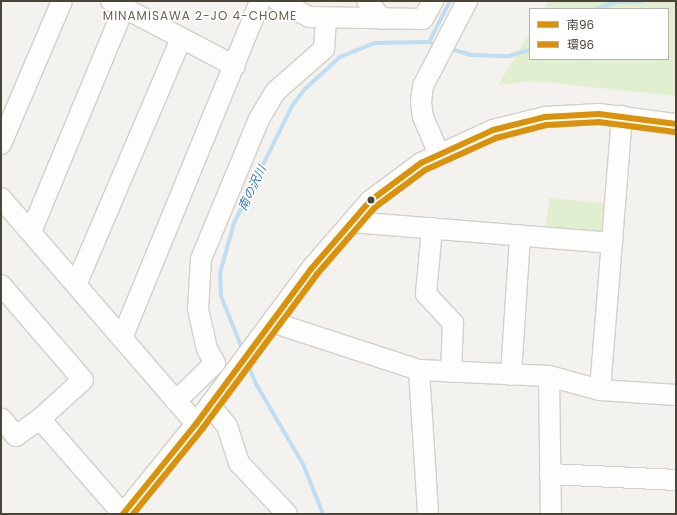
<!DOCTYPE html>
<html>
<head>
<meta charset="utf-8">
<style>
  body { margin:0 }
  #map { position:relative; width:677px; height:515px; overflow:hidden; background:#f4f2ee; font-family:Poppins,"Noto Sans JP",sans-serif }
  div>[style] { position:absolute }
  .green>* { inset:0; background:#e1eecf }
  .stream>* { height:4px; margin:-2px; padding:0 2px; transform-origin:2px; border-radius:2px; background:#c0ddf1 }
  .roads { filter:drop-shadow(1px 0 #d2d0cb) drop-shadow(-1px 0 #d2d0cb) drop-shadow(0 1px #d2d0cb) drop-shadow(0 -1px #d2d0cb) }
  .minor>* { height:20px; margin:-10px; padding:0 10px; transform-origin:10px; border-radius:10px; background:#fdfdfc }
  .bus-1>* { height:6px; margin:-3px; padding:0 3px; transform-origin:3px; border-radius:3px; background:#db920b }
  .bus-2>* { height:6px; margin:-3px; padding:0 3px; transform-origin:3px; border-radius:3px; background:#db920b }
  .dots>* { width:11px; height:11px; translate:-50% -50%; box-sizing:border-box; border:2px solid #fff; border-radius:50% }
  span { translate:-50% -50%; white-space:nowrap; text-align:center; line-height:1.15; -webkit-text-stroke:3px #fff; paint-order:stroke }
  .neighbourhood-label { font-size:12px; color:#6e6250; letter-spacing:1px }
  .water-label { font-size:12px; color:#2e7ab2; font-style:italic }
  .frame { position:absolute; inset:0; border:2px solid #4b4439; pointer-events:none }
  .legend { position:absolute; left:529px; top:8px; width:140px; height:52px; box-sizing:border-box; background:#fff; border:1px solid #b7b4b0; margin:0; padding:5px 7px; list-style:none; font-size:12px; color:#4b4439 }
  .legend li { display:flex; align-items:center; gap:8px; height:20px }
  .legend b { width:20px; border:1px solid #b7b4b0 }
</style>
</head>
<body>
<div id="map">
  <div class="green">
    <i style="clip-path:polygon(549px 1px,676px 1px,676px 96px,533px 81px,498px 85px,530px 33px,530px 59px,668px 59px,668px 9px,544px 9px)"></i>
    <i style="clip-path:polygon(550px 198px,604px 203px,603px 232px,596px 234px,545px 227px)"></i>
  </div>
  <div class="stream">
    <i style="left:596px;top:9px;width:21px;rotate:-19deg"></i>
    <i style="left:616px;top:2px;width:25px;rotate:-2deg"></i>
    <i style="left:429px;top:42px;width:46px;rotate:-62.9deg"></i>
    <i style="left:448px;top:48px;width:24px;rotate:17deg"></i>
    <i style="left:471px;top:55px;width:38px;rotate:2deg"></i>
    <i style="left:509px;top:56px;width:22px;rotate:-16deg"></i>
    <i style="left:243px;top:351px;width:59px;rotate:-111.8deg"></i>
    <i style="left:221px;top:296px;width:23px;rotate:-92deg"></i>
    <i style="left:220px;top:273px;width:52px;rotate:-74.4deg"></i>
    <i style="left:234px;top:223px;width:131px;rotate:-63.6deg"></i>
    <i style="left:292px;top:106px;width:21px;rotate:-53deg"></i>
    <i style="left:305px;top:89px;width:47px;rotate:-42.4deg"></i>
    <i style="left:340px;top:57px;width:37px;rotate:-22deg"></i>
    <i style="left:374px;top:43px;width:55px;rotate:-1deg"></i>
    <i style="left:429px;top:42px;width:9px;rotate:18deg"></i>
    <i style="left:248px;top:365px;width:21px;rotate:67deg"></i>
    <i style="left:256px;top:384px;width:93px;rotate:59.6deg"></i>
    <i style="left:303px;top:464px;width:54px;rotate:68.2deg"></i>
  </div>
  <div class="roads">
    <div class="minor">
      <i style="left:111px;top:1px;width:140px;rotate:27.7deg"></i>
      <i style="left:278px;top:1px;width:35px;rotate:27deg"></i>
      <i style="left:309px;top:17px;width:114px;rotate:1deg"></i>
      <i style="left:423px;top:19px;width:21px;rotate:-61deg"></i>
      <i style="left:367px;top:1px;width:23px;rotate:50deg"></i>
      <i style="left:1px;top:144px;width:155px;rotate:-66.9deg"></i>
      <i style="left:439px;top:154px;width:40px;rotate:-113.4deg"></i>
      <i style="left:423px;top:117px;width:15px;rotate:-98deg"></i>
      <i style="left:421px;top:102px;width:16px;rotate:-83deg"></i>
      <i style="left:423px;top:86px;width:96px;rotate:-62.6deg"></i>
      <i style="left:1px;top:198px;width:298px;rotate:49.2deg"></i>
      <i style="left:352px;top:222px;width:261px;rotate:4.6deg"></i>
      <i style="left:432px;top:228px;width:66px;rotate:95.2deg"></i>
      <i style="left:426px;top:294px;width:40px;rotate:47deg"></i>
      <i style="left:453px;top:323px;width:49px;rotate:92.3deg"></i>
      <i style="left:31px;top:232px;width:243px;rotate:-67.5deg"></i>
      <i style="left:1px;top:285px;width:125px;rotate:49.2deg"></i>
      <i style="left:83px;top:380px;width:58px;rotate:137.8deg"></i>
      <i style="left:40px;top:419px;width:29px;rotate:145deg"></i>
      <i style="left:16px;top:436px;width:23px;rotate:-130deg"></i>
      <i style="left:76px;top:285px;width:267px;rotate:-66.9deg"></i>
      <i style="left:272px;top:322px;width:155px;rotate:18.1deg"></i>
      <i style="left:419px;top:370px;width:144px;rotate:86.4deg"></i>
      <i style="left:122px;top:338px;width:364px;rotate:-67.7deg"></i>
      <i style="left:419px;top:370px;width:130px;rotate:2.6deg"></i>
      <i style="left:549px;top:376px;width:53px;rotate:15.4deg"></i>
      <i style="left:600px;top:390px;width:76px;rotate:3.8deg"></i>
      <i style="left:511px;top:375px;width:140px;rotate:-86.3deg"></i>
      <i style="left:549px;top:376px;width:138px;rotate:89.2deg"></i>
      <i style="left:600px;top:390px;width:275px;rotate:-85.4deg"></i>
      <i style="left:176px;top:401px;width:54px;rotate:-44.3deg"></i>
      <i style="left:215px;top:363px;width:16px;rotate:-120deg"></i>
      <i style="left:207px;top:349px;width:41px;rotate:-102.7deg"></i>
      <i style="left:198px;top:309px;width:50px;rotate:-86.6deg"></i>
      <i style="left:201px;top:259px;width:152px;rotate:-67.5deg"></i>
      <i style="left:259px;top:119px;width:33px;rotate:-59deg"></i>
      <i style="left:276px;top:91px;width:64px;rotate:-41.2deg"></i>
      <i style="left:324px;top:49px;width:31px;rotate:-86deg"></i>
      <i style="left:210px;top:405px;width:27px;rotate:51deg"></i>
      <i style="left:227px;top:426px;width:39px;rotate:72deg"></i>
      <i style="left:239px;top:463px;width:70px;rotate:46.7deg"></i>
      <i style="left:40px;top:419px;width:126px;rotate:48.9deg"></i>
      <i style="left:550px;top:474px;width:126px;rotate:2.7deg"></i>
      <i style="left:123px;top:514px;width:116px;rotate:-51deg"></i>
      <i style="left:196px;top:424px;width:193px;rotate:-53.4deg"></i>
      <i style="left:311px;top:269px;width:90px;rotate:-49.1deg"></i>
      <i style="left:370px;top:201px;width:64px;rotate:-36.7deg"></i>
      <i style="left:421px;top:163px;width:79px;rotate:-24.6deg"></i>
      <i style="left:493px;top:130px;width:54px;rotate:-14deg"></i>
      <i style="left:545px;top:117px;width:54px;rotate:-3.2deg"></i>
      <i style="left:599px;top:114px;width:78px;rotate:7.4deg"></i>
    </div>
  </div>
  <div class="bus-1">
    <i style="left:123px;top:514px;width:116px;rotate:-51deg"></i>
    <i style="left:196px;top:424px;width:193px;rotate:-53.4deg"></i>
    <i style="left:311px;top:269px;width:90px;rotate:-49.1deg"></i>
    <i style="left:370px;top:201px;width:64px;rotate:-36.7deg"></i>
    <i style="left:421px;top:163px;width:79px;rotate:-24.6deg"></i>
    <i style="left:493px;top:130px;width:54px;rotate:-14deg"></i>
    <i style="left:545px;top:117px;width:54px;rotate:-3.2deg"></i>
    <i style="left:599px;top:114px;width:78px;rotate:7.4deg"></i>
  </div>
  <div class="bus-2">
    <i style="left:133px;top:514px;width:109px;rotate:-50.9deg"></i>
    <i style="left:202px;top:429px;width:193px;rotate:-53.4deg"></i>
    <i style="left:317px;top:274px;width:89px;rotate:-49.1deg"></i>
    <i style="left:375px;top:207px;width:62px;rotate:-36.5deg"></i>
    <i style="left:425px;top:170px;width:78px;rotate:-24.3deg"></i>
    <i style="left:496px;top:138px;width:52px;rotate:-14.6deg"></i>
    <i style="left:546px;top:125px;width:53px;rotate:-3.2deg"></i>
    <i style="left:599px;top:122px;width:77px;rotate:7.5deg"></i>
  </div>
  <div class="dots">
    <i style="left:371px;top:200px;background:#4b4439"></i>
  </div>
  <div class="neighbourhood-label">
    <span style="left:200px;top:16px">MINAMISAWA 2-JO 4-CHOME</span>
  </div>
  <div class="water-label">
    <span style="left:252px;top:188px;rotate:-64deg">南の沢川</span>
  </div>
  <div class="frame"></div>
  <ul class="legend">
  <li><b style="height:5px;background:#db920b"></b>南96</li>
  <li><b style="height:5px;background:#db920b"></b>環96</li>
  </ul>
</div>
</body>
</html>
